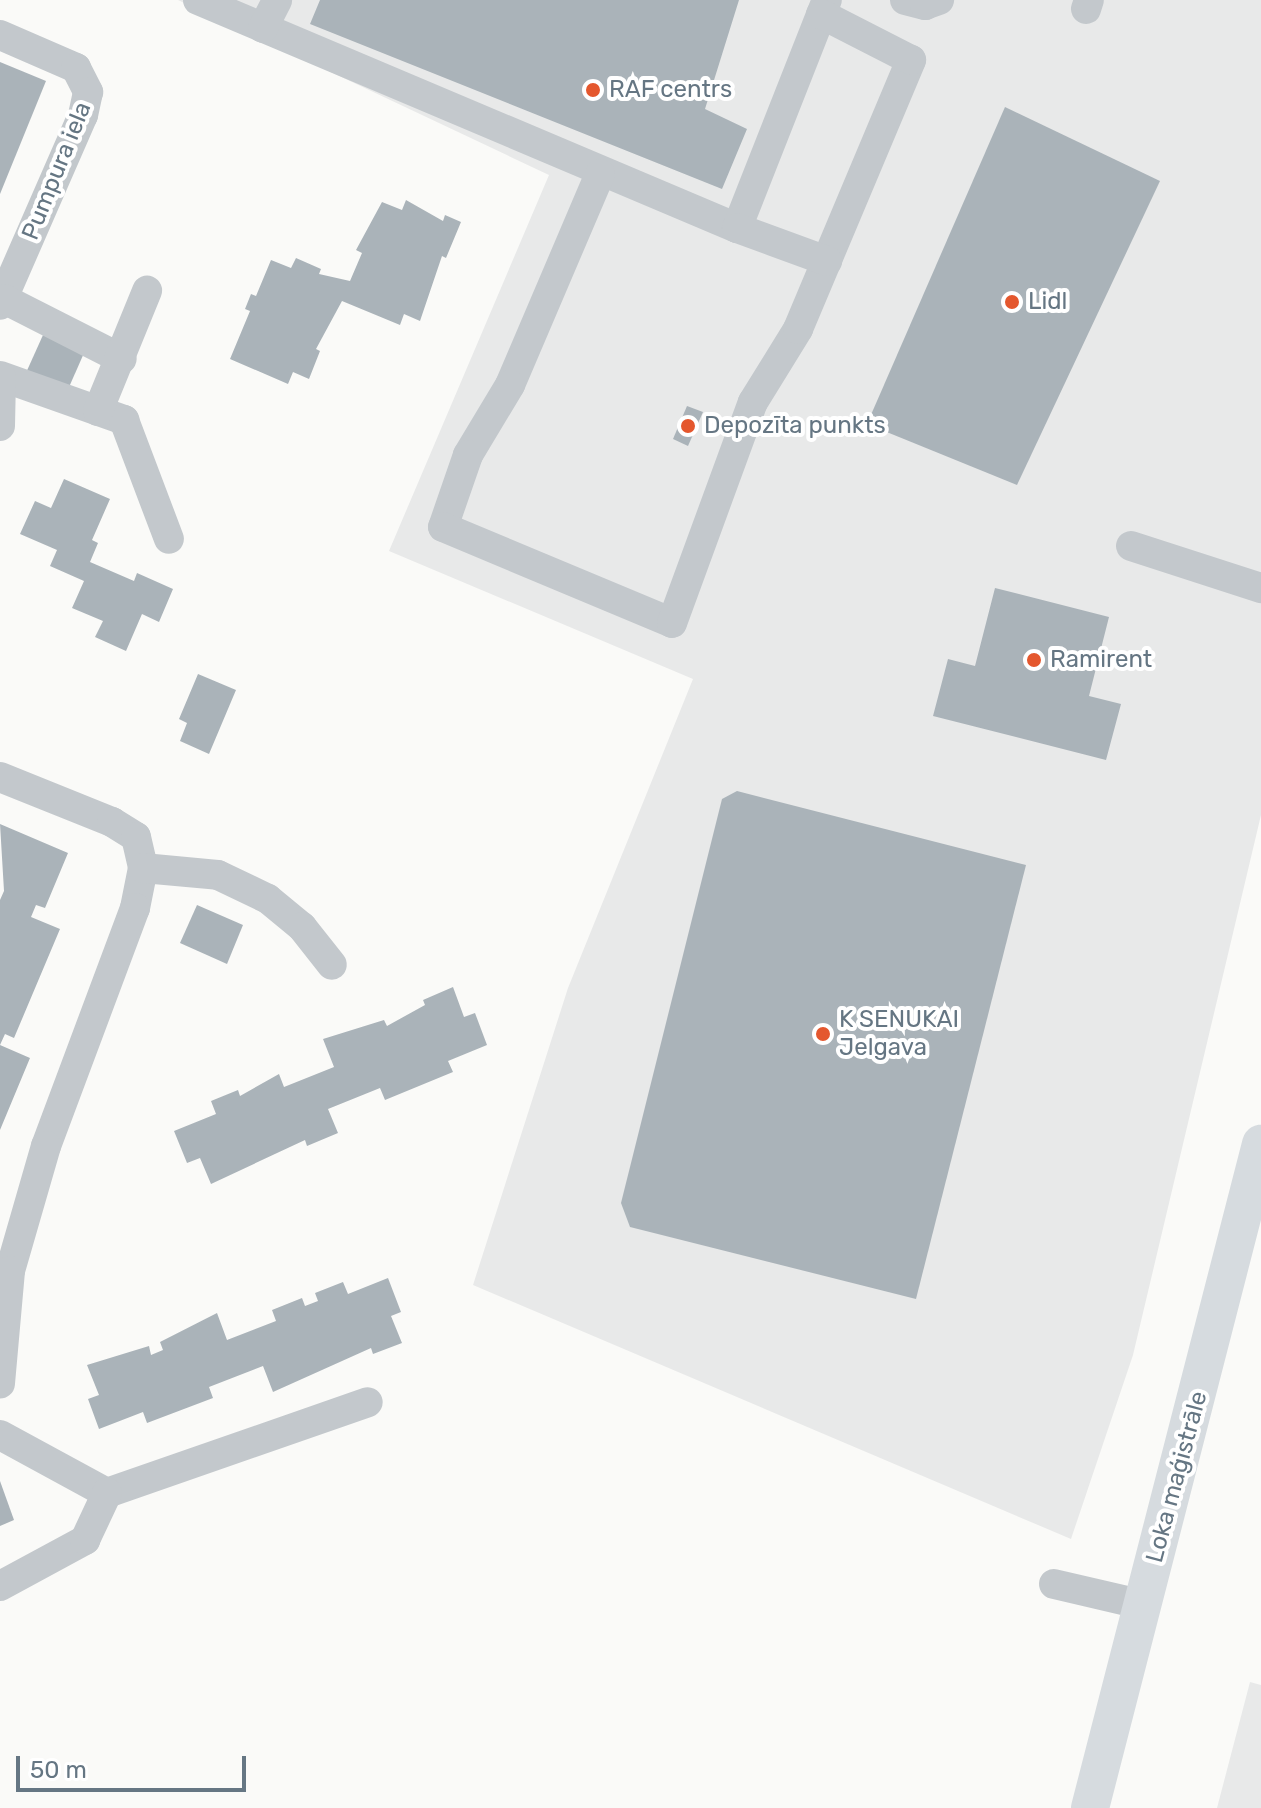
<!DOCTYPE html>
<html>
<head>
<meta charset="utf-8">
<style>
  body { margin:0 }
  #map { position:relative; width:1261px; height:1808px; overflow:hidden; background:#fafaf8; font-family:Rubik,sans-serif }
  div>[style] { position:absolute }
  .built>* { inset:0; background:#e8e9e9 }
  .building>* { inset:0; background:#aab3b9 }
  .minor>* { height:30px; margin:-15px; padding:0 15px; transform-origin:15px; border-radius:15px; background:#c3c8cc }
  .major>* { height:38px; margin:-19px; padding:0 19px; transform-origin:19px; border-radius:19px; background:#d6dbdf }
  .dots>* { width:22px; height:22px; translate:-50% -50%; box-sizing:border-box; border:4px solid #fff; border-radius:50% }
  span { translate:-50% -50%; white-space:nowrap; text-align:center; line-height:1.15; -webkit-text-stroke:8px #fff; paint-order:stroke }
  .poi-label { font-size:24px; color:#657683 }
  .left { translate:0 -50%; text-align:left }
  .street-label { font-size:24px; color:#657683 }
  .scale { position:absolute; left:16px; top:1756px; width:230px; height:36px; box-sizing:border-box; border:4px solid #657683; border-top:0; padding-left:10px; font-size:24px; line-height:28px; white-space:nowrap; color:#657683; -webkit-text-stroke:6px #fff; paint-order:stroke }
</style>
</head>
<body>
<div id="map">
  <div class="built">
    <i style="clip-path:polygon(178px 0,1261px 0,1261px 815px,1133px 1355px,1071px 1539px,473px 1285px,568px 988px,693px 679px,389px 551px,549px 175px)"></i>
    <i style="clip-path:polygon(1250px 1682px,1261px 1685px,1261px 1808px,1217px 1808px)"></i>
  </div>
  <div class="building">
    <i style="clip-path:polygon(320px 0,739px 0,705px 109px,747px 129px,722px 189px,310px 24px)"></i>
    <i style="clip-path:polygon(0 62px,46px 81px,0 194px)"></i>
    <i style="clip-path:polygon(1005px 107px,1160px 181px,1017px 485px,867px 424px)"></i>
    <i style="clip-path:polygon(406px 200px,443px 221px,445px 215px,461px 222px,446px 258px,442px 256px,420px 321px,404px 314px,400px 325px,342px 301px,316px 349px,320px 351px,309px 379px,293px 372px,288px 384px,230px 359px,250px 311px,245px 309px,251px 294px,256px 296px,271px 260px,291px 268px,296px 258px,321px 269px,319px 274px,350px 281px,362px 253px,356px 250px,382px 202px,402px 210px)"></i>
    <i style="clip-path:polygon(43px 335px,84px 353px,66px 394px,25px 375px)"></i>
    <i style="clip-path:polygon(687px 406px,703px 412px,688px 446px,673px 439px)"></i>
    <i style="clip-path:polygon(64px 479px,110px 499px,92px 540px,98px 543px,90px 562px,134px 581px,137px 573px,173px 589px,159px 622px,142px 614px,126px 651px,95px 637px,103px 621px,72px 608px,84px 581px,50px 566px,57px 550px,20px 534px,35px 501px,51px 508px)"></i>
    <i style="clip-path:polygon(995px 588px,1109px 617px,1089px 696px,1121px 704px,1106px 760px,933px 716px,948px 659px,975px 666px)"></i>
    <i style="clip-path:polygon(198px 674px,236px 690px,209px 754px,180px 741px,187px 723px,179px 719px)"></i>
    <i style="clip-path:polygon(737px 791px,1026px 865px,916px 1299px,630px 1227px,621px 1203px,722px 799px)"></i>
    <i style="clip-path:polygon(0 824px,68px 853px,45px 908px,36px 905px,31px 917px,60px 929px,14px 1038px,5px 1034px,0 1045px,30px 1058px,0 1130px,0 900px,4px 891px)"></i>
    <i style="clip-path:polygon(197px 905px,243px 925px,227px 964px,180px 943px)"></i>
    <i style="clip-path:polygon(453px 987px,464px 1017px,475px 1013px,487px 1045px,448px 1061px,453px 1072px,385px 1100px,380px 1088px,328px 1109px,338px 1133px,307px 1146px,305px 1140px,211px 1184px,200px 1158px,187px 1163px,174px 1131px,216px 1114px,211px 1101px,238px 1090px,240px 1096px,279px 1074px,284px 1087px,334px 1067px,323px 1039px,384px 1020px,387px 1026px,425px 1005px,423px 1000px)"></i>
    <i style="clip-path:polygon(388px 1278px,401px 1312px,391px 1316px,402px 1343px,373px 1354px,371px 1348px,273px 1392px,263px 1366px,209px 1387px,213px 1398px,147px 1423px,143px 1412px,99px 1429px,88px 1399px,99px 1395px,87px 1365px,149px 1346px,151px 1355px,163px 1350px,160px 1342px,217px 1313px,227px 1340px,276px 1321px,272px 1310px,302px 1298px,305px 1306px,318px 1301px,315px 1293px,343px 1282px,348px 1294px)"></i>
    <i style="clip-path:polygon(0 1481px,14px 1520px,0 1526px)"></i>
  </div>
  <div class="minor">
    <i style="left:198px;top:0;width:585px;rotate:22.93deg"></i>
    <i style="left:737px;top:228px;width:245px;rotate:-68.5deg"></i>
    <i style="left:905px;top:0;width:21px;rotate:14deg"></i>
    <i style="left:925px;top:5px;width:15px;rotate:-20deg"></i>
    <i style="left:1086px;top:9px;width:9px;rotate:-72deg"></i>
    <i style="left:263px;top:28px;width:31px;rotate:-63deg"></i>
    <i style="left:0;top:35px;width:83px;rotate:23.5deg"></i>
    <i style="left:76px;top:68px;width:27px;rotate:63deg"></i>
    <i style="left:88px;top:92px;width:24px;rotate:102deg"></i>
    <i style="left:83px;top:115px;width:207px;rotate:113.6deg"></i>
    <i style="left:600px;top:174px;width:229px;rotate:113.1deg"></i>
    <i style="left:510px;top:385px;width:82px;rotate:121deg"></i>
    <i style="left:468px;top:455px;width:76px;rotate:109.1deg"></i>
    <i style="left:443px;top:527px;width:248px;rotate:22.7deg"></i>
    <i style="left:672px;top:623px;width:235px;rotate:-69.9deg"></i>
    <i style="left:753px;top:402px;width:86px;rotate:-58.3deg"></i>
    <i style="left:798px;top:329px;width:292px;rotate:-67.2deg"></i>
    <i style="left:911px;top:60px;width:101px;rotate:-152.9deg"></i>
    <i style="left:737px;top:228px;width:96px;rotate:20.1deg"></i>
    <i style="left:4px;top:299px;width:132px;rotate:27deg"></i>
    <i style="left:0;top:376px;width:132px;rotate:19.5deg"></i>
    <i style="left:124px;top:420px;width:127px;rotate:69.3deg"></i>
    <i style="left:98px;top:411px;width:130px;rotate:-67.8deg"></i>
    <i style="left:0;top:426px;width:49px;rotate:-88.8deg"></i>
    <i style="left:1131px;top:546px;width:137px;rotate:17.9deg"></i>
    <i style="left:0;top:777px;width:121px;rotate:21.9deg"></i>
    <i style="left:112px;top:822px;width:28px;rotate:32deg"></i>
    <i style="left:136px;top:837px;width:32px;rotate:77deg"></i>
    <i style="left:143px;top:868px;width:41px;rotate:101.3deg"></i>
    <i style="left:135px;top:908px;width:254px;rotate:110.5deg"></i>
    <i style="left:46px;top:1146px;width:130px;rotate:106.1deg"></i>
    <i style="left:10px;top:1271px;width:113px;rotate:95.1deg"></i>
    <i style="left:143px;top:868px;width:75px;rotate:5.3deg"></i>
    <i style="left:218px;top:875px;width:55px;rotate:25.6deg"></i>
    <i style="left:268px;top:899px;width:44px;rotate:39.5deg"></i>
    <i style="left:302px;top:927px;width:48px;rotate:51.7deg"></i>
    <i style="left:0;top:1435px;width:122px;rotate:28.5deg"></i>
    <i style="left:107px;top:1493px;width:276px;rotate:-19.2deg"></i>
    <i style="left:1054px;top:1584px;width:92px;rotate:13.1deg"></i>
    <i style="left:0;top:1586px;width:97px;rotate:-28.4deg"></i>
    <i style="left:85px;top:1540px;width:52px;rotate:-64.9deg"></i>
  </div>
  <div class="major">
    <i style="left:1090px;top:1808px;width:686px;rotate:-75.56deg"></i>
  </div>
  <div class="dots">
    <i style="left:593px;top:90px;background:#e4572e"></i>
    <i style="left:1012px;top:302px;background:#e4572e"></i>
    <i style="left:688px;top:426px;background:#e4572e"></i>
    <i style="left:1034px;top:660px;background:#e4572e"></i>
    <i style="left:823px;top:1034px;background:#e4572e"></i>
  </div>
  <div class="poi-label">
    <span class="left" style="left:609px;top:90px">RAF centrs</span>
    <span class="left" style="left:1028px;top:302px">Lidl</span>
    <span class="left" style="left:704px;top:426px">Depozīta punkts</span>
    <span class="left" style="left:1050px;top:660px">Ramirent</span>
    <span class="left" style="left:839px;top:1034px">K SENUKAI<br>Jelgava</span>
  </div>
  <div class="street-label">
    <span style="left:57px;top:171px;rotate:-68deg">Pumpura iela</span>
    <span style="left:1177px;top:1477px;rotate:-75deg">Loka maģistrāle</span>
  </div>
  <div class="scale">50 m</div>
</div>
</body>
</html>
